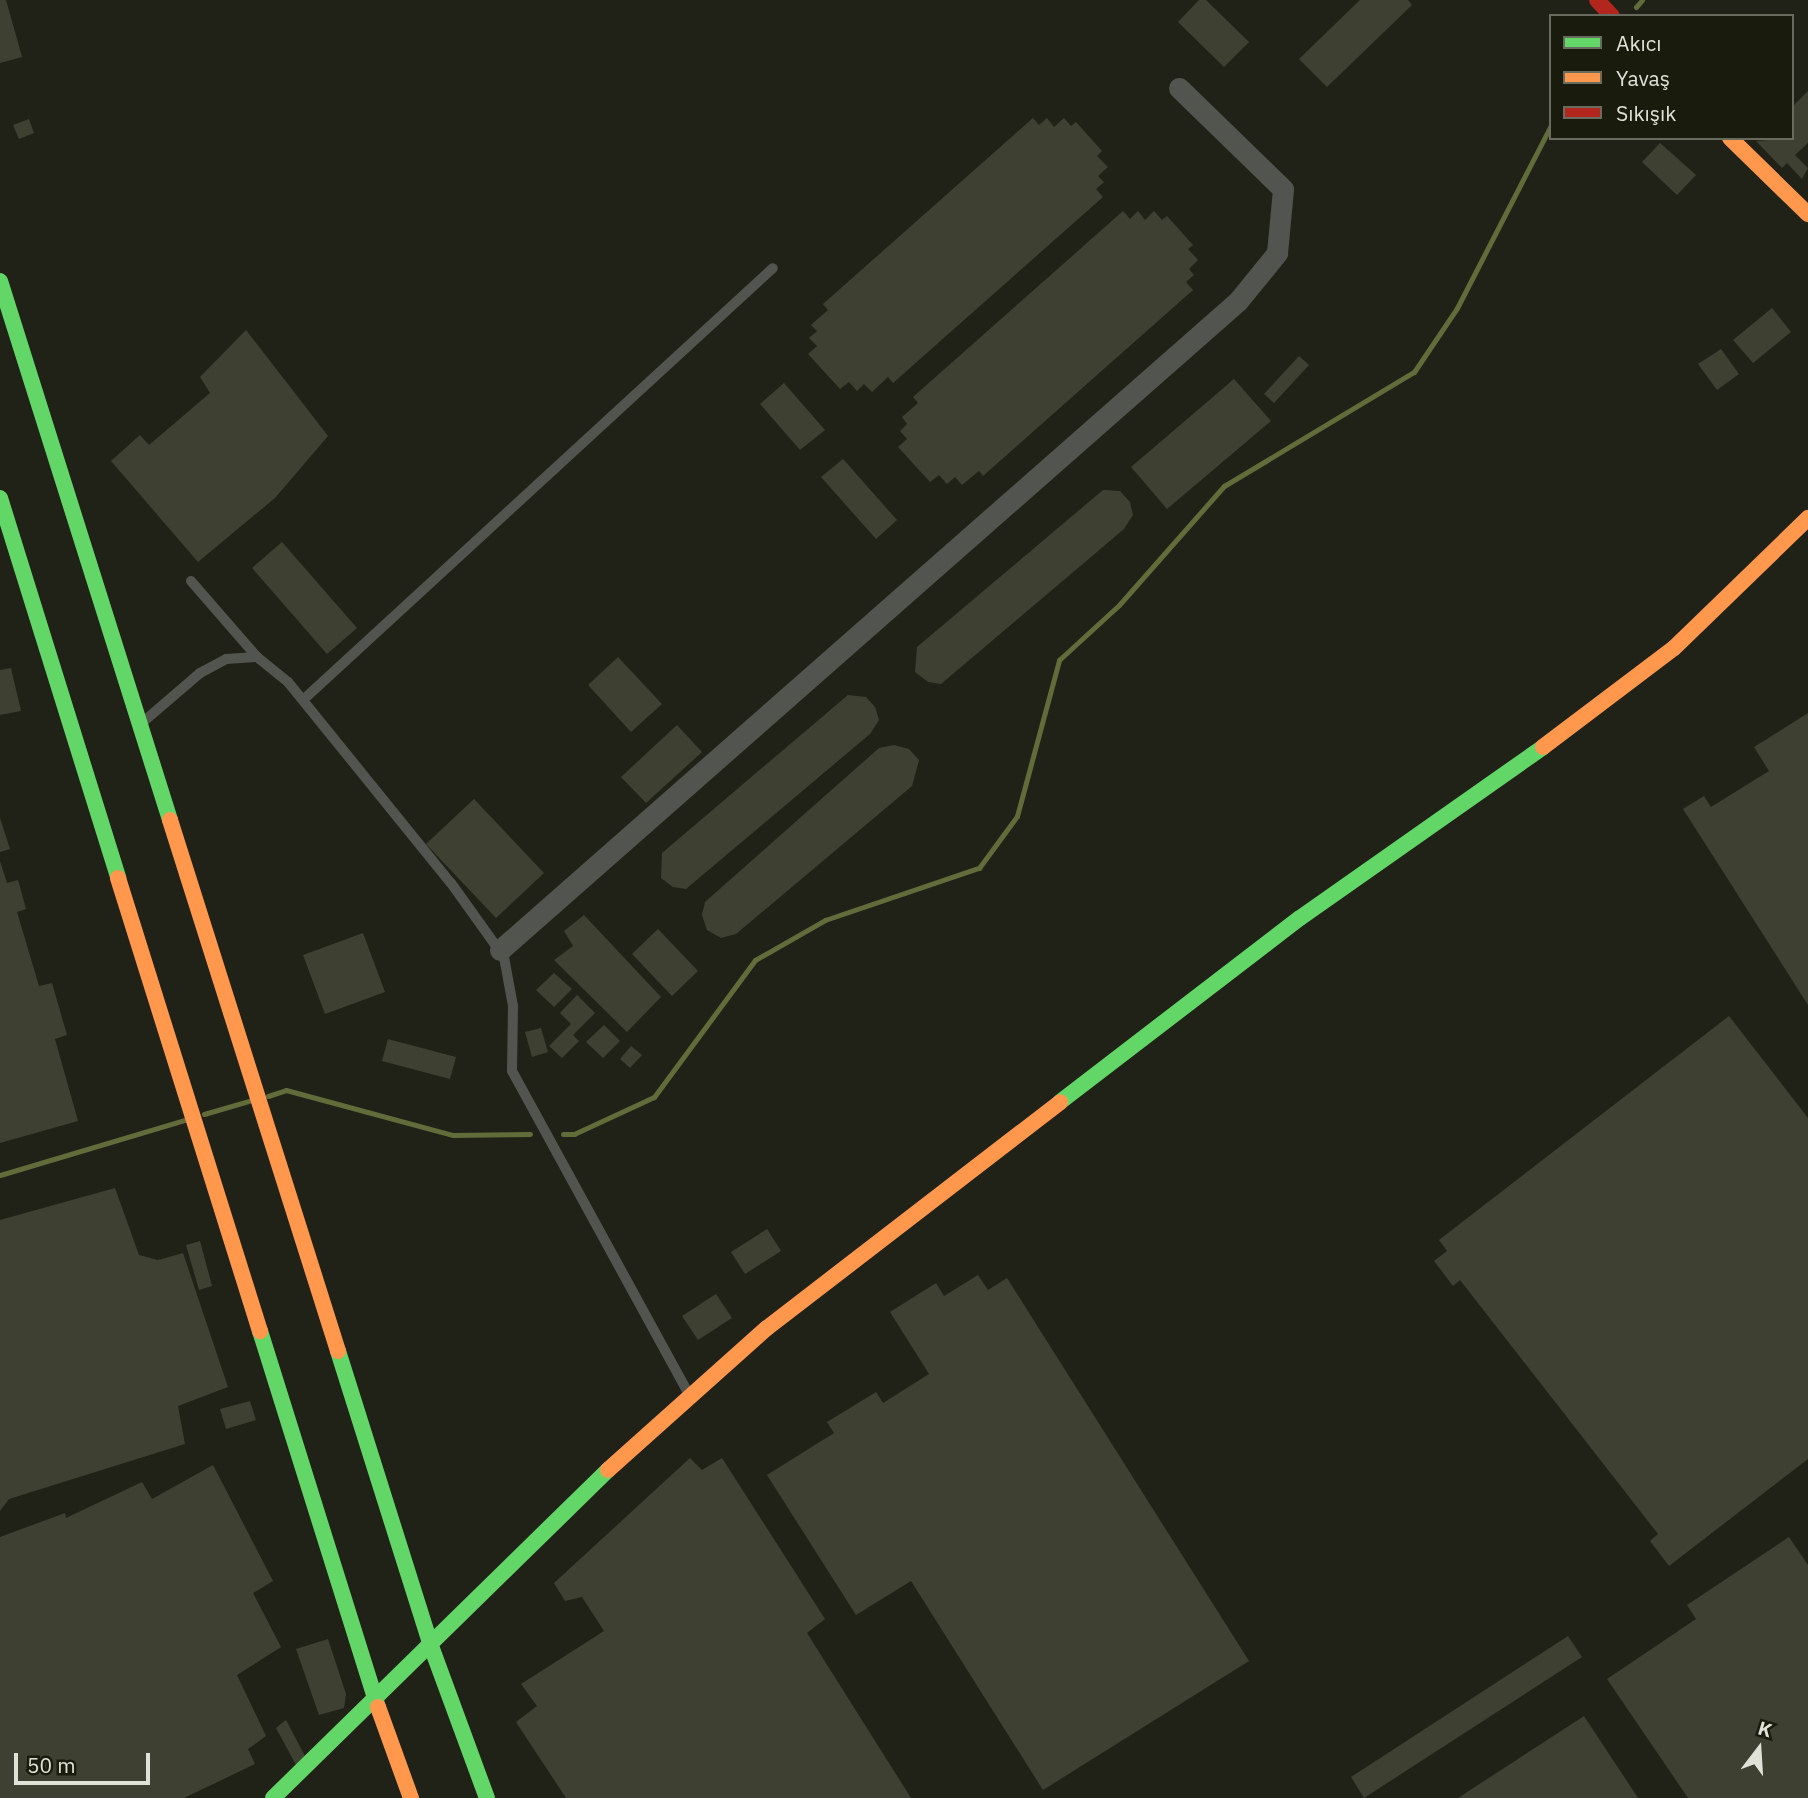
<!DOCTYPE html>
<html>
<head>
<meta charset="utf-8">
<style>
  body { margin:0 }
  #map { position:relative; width:1808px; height:1798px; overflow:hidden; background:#202218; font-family:"IBM Plex Sans",sans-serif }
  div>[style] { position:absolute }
  .stream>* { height:5px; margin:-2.5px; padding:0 2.5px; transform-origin:2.5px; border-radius:2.5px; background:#626b3a }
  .building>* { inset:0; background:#3e4032 }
  .lane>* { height:10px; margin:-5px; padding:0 5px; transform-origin:5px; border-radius:5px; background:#52544f }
  .street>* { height:21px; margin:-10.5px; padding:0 10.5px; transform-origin:10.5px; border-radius:10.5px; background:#52544f }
  .fast>* { height:16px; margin:-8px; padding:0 8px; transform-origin:8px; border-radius:8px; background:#63d668 }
  .slow>* { height:16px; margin:-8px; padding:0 8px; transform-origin:8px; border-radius:8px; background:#ff974d }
  .jam>* { height:16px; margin:-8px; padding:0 8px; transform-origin:8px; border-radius:8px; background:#b3261e }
  span { translate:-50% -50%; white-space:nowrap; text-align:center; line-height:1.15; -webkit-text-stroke:5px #191c0c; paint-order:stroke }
  .legend { position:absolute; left:1549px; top:14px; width:245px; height:126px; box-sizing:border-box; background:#191c0c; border:2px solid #696b5e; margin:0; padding:9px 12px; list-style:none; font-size:21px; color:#e0e2d8 }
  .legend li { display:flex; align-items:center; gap:14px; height:35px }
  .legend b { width:35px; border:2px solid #696b5e }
  .north { position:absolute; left:1724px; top:1714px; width:70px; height:70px; -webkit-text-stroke:5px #191c0c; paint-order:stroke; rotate:17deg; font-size:19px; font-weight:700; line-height:28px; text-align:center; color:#e0e2d8 }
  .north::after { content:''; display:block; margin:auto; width:24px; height:32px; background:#e0e2d8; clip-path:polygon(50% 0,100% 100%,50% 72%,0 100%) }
  .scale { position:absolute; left:14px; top:1753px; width:136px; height:32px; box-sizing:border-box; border:4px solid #e0e2d8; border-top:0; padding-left:9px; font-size:21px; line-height:24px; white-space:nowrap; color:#e0e2d8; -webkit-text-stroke:5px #191c0c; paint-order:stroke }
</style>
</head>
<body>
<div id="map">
  <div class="stream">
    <i style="left:1636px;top:7px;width:9px;rotate:-49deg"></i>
    <i style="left:268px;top:1096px;width:19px;rotate:-18deg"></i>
    <i style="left:286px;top:1090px;width:173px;rotate:15.1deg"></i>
    <i style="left:453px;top:1135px;width:77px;rotate:-0.7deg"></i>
    <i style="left:204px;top:1114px;width:47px;rotate:-16.1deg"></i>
    <i style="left:563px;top:1134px;width:11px"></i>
    <i style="left:574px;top:1134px;width:88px;rotate:-24.8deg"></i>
    <i style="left:654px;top:1097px;width:170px;rotate:-53.6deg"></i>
    <i style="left:755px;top:960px;width:81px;rotate:-29.7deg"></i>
    <i style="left:825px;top:920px;width:163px;rotate:-18.7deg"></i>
    <i style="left:979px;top:868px;width:64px;rotate:-53.8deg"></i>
    <i style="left:1017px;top:816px;width:162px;rotate:-74.9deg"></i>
    <i style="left:1059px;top:660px;width:81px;rotate:-42.5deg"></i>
    <i style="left:1119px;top:605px;width:159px;rotate:-48.6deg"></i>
    <i style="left:1224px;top:486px;width:222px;rotate:-31deg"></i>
    <i style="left:1414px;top:372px;width:77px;rotate:-56.1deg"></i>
    <i style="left:1457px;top:308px;width:206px;rotate:-62.8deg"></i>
    <i style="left:0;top:1175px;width:193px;rotate:-16.6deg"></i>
  </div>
  <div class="building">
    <i style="clip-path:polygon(0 0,6px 0,22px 57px,0 63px)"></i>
    <i style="clip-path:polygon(1199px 0,1206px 0,1249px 42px,1224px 67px,1178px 22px)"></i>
    <i style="clip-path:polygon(1360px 0,1408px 0,1412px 5px,1327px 87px,1299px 59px)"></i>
    <i style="clip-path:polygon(1808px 91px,1808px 143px,1795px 155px,1808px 168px,1802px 179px,1787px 163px,1782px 168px,1756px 141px,1792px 138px,1792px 107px)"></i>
    <i style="clip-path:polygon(1033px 118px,1039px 125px,1047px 118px,1054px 127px,1064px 118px,1071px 126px,1076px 122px,1102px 151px,1097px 156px,1108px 167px,1098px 176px,1104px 182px,1096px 189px,1103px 197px,893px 383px,888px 377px,872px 392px,864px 384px,857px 391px,849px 382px,840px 389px,808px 354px,817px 346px,809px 338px,817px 331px,811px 325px,828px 310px,823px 304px)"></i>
    <i style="clip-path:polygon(29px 119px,34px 133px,19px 139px,13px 125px)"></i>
    <i style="clip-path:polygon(1660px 143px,1696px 175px,1677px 195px,1642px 162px)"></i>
    <i style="clip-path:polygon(1123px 211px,1130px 219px,1138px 211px,1145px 220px,1154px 211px,1162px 220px,1167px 216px,1193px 245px,1188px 249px,1198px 260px,1189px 269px,1194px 275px,1186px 282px,1193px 290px,983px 476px,979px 471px,962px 485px,955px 477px,947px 484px,939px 475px,930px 482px,898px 447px,907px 439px,900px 431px,907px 424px,902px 417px,918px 403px,913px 397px)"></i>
    <i style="clip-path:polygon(1772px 308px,1791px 332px,1753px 363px,1733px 340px)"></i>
    <i style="clip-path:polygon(246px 330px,328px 436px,275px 498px,198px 562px,111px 461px,140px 435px,149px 445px,210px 393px,200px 377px)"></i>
    <i style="clip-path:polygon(1721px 349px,1739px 374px,1717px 390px,1698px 364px)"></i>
    <i style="clip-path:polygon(1299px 356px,1309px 365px,1274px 403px,1264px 394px)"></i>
    <i style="clip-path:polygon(1234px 379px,1271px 421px,1167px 509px,1131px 467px)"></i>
    <i style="clip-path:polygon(784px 383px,825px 430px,800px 450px,760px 404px)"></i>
    <i style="clip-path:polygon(843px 459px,897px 520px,876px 539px,821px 477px)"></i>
    <i style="clip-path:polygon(1103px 490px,1120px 491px,1130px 502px,1133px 515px,1124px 529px,941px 684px,928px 682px,915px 672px,917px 647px)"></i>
    <i style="clip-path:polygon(282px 542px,357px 628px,327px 654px,252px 568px)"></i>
    <i style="clip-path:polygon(618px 657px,662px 704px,631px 732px,588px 685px)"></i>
    <i style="clip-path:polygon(11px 668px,21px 711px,0 715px,0 670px)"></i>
    <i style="clip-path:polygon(848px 695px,866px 697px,875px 707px,879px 720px,870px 734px,686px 889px,673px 887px,661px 878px,662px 853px)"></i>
    <i style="clip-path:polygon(1808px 713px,1808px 1005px,1683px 809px,1704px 796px,1711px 807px,1769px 771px,1754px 747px)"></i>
    <i style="clip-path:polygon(677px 725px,702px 752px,646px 803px,621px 777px)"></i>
    <i style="clip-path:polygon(894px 745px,909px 749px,919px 760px,912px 786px,736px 934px,721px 938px,707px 930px,702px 915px,705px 902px,879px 748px)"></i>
    <i style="clip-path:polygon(474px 799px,544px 873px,496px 918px,426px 844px)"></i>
    <i style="clip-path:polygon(0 818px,10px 849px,0 852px)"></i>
    <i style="clip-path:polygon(0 861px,7px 883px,18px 880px,26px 909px,17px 912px,39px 986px,52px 983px,67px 1035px,55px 1039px,78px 1121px,0 1143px)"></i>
    <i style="clip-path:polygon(584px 915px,661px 997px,627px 1032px,554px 960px,573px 946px,564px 931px)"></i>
    <i style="clip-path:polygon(658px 929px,698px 971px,672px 996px,632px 954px)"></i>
    <i style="clip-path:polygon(363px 933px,385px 992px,325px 1014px,303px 955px)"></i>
    <i style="clip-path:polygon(554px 973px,572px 989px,554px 1007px,536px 990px)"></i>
    <i style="clip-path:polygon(577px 995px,595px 1013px,573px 1035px,579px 1041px,562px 1058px,549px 1046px,571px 1024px,560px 1013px)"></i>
    <i style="clip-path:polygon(1729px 1016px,1808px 1118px,1808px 1459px,1669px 1566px,1650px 1541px,1658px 1534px,1460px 1280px,1453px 1286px,1434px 1261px,1447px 1251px,1439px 1240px)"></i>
    <i style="clip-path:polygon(604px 1025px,620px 1041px,603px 1058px,586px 1042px)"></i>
    <i style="clip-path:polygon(541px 1028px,548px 1052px,532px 1057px,525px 1032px)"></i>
    <i style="clip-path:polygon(388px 1039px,456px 1057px,450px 1079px,382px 1061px)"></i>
    <i style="clip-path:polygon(631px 1046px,642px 1055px,630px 1068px,620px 1059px)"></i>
    <i style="clip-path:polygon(115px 1188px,139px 1255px,158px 1260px,183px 1253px,228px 1387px,178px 1406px,185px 1444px,9px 1499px,0 1511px,0 1220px)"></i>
    <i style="clip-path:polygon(767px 1229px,781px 1251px,745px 1274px,731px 1252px)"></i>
    <i style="clip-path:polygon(200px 1241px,212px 1286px,199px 1290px,186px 1245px)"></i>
    <i style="clip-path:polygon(978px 1275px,988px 1290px,1007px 1278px,1249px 1661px,1043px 1790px,911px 1581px,856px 1615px,767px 1475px,834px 1433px,827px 1422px,876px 1392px,883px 1403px,929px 1374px,890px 1312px,936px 1283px,944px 1296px)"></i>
    <i style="clip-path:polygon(716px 1294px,732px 1318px,698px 1340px,682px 1316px)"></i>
    <i style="clip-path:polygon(250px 1401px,256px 1420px,226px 1429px,220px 1409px)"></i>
    <i style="clip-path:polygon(690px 1458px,702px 1470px,722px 1458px,825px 1619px,807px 1633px,911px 1798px,566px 1798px,516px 1722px,537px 1706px,521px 1684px,604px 1631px,582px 1597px,565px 1601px,554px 1583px)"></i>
    <i style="clip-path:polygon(213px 1465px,273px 1581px,253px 1593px,281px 1647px,237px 1675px,266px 1736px,248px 1749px,255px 1764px,184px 1798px,0 1798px,0 1537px,65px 1513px,66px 1518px,142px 1482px,152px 1499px)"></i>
    <i style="clip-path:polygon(1789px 1537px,1808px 1565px,1808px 1798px,1688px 1798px,1607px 1679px,1696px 1619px,1687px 1605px)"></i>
    <i style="clip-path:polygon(1568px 1636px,1582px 1657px,1364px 1798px,1351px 1777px)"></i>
    <i style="clip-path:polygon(328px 1639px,346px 1694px,344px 1708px,319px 1715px,296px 1649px)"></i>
    <i style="clip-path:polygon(1584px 1716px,1638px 1798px,1458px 1798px)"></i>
    <i style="clip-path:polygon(286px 1720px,307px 1760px,296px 1765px,276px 1728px)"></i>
  </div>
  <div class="lane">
    <i style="left:191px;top:581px;width:101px;rotate:49deg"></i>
    <i style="left:303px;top:700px;width:638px;rotate:-42.59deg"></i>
    <i style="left:143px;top:722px;width:75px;rotate:-40.7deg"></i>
    <i style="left:200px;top:673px;width:30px;rotate:-28deg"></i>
    <i style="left:226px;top:659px;width:31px;rotate:-4deg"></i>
    <i style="left:257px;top:657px;width:40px;rotate:39deg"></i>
    <i style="left:288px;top:682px;width:259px;rotate:51deg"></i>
    <i style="left:451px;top:883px;width:91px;rotate:54.4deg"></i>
    <i style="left:504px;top:957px;width:50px;rotate:79.6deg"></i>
    <i style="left:513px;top:1006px;width:65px;rotate:90.9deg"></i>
    <i style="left:512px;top:1071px;width:366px;rotate:61.3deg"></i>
  </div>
  <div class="street">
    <i style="left:500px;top:950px;width:983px;rotate:-41.33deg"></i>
    <i style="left:1238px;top:301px;width:62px;rotate:-50.9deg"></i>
    <i style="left:1277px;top:253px;width:64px;rotate:-84.6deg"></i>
    <i style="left:1283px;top:189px;width:145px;rotate:-135.8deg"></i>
  </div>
  <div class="fast">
    <i style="left:0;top:281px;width:565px;rotate:72.49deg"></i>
    <i style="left:0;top:498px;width:398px;rotate:72.7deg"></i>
    <i style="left:1060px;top:1102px;width:302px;rotate:-37.5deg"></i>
    <i style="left:1300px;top:918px;width:297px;rotate:-35.1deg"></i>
    <i style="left:260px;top:1331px;width:394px;rotate:72.6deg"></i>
    <i style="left:338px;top:1351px;width:309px;rotate:72.5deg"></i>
    <i style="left:431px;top:1646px;width:162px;rotate:69.8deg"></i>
    <i style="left:273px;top:1798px;width:469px;rotate:-44.4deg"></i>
  </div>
  <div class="slow">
    <i style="left:1730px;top:138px;width:109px;rotate:44.3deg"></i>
    <i style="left:1543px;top:747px;width:164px;rotate:-37.1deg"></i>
    <i style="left:1674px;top:648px;width:187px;rotate:-44.1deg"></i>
    <i style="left:170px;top:820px;width:557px;rotate:72.44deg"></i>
    <i style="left:118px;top:878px;width:475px;rotate:72.6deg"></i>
    <i style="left:608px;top:1470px;width:213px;rotate:-41.8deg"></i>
    <i style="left:767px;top:1328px;width:370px;rotate:-37.6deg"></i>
    <i style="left:378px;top:1707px;width:97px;rotate:70.1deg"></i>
  </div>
  <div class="jam">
    <i style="left:1597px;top:0;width:22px;rotate:47deg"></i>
  </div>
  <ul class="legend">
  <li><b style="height:9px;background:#63d668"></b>Akıcı</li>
  <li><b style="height:9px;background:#ff974d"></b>Yavaş</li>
  <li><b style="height:9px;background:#b3261e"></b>Sıkışık</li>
  </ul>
  <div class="north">K</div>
  <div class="scale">50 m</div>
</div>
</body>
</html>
